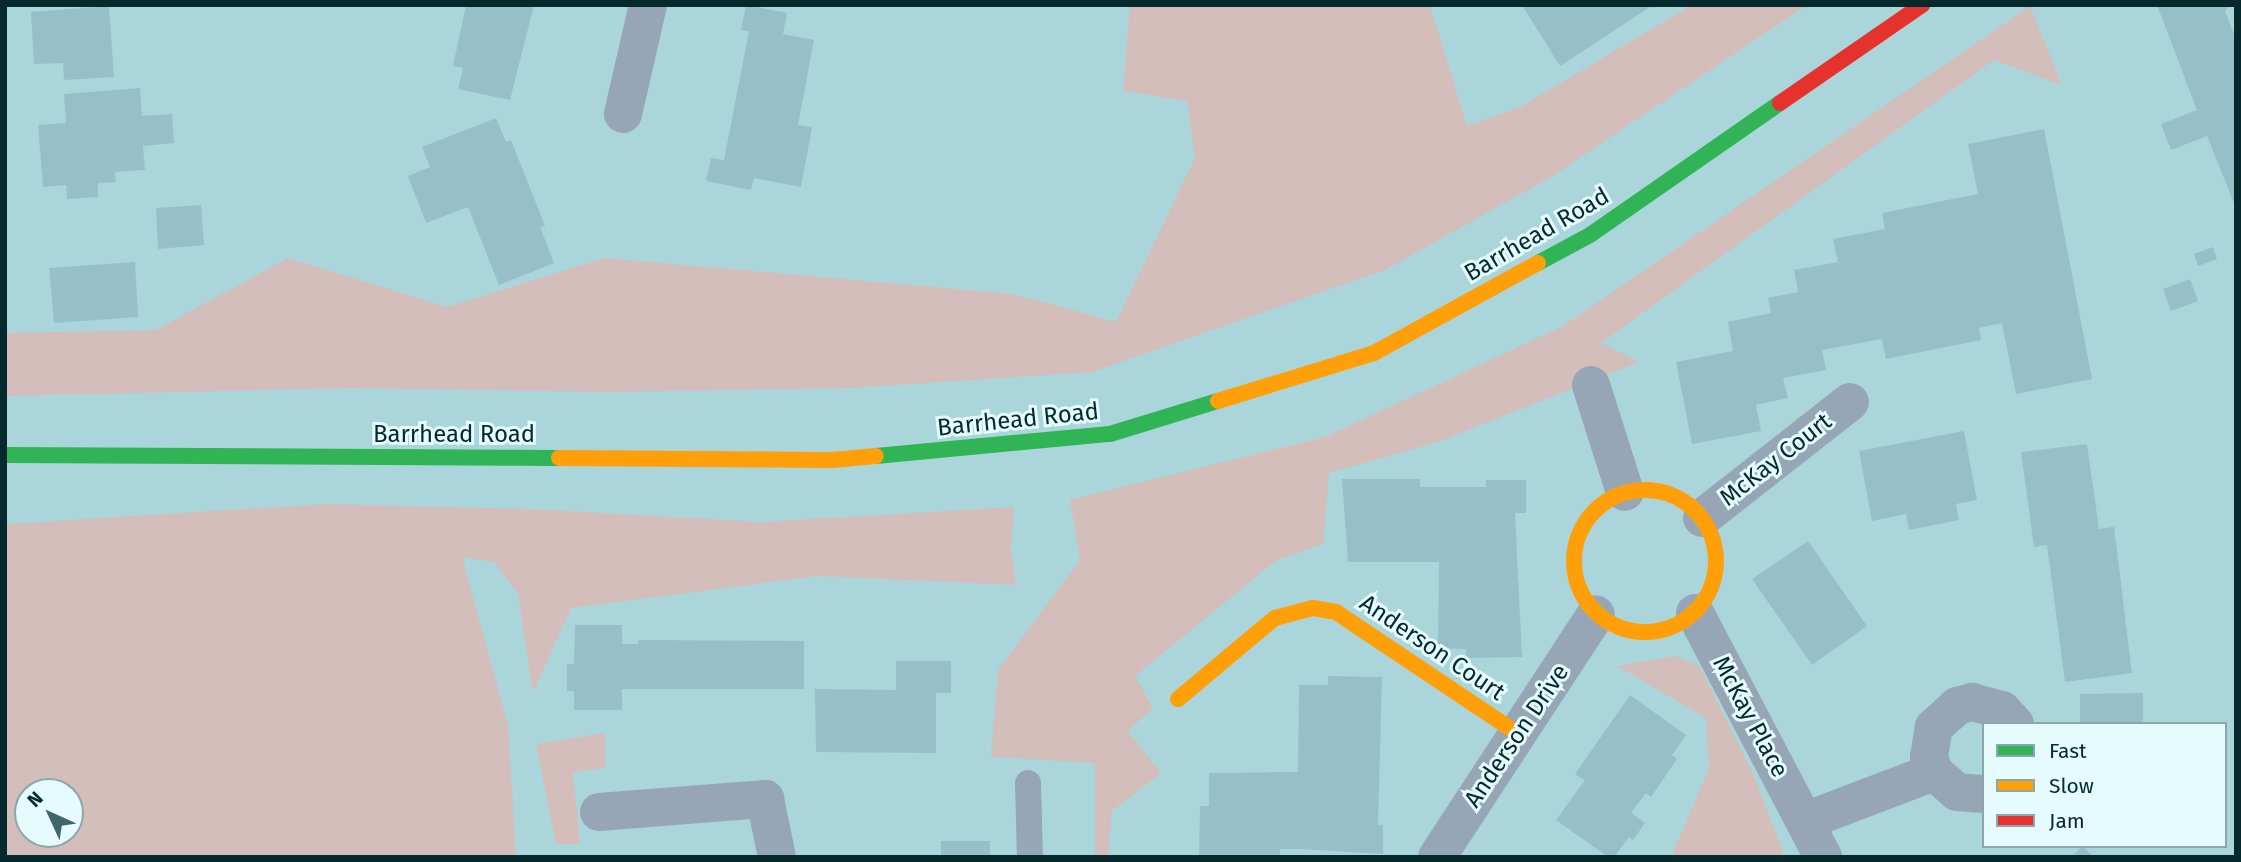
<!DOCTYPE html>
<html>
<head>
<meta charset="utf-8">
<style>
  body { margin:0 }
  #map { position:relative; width:2241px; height:862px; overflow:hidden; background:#aad6db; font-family:"Fira Sans",sans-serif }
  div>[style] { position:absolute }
  .green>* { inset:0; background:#d3bebb }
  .building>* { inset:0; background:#97bfc9 }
  .lane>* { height:26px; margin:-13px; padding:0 13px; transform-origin:13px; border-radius:13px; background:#97a6b7 }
  .street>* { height:38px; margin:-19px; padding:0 19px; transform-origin:19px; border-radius:19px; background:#97a6b7 }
  .fast>* { height:16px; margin:-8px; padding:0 8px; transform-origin:8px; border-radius:8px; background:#30b455 }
  .slow>* { height:16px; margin:-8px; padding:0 8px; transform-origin:8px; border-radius:8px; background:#ff9f0a }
  .slow>.ring { margin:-8px; padding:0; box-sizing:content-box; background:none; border:16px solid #ff9f0a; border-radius:50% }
  .jam>* { height:16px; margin:-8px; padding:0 8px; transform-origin:8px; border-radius:8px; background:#e5322d }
  span { translate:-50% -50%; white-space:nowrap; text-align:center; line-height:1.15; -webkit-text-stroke:6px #e5fbfe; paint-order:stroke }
  .street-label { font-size:24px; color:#05292d }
  .frame { position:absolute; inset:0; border:7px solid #05292d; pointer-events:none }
  .legend { position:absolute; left:1982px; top:722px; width:245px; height:126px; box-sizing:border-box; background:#e5fbfe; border:2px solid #8ba7aa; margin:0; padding:9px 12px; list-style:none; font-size:21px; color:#05292d }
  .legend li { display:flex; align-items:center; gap:14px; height:35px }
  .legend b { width:35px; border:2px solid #8ba7aa }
  .north { position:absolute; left:14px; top:778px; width:70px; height:70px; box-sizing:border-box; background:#e5fbfe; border:2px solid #8ba7aa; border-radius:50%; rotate:315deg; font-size:19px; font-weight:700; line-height:28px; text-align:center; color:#05292d }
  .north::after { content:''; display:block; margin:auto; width:24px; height:32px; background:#3f666a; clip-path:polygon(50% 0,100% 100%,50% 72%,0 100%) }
</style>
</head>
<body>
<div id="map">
  <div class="green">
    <i style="clip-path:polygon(1130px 5px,1430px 5px,1467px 126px,1520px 107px,1692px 5px,1807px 5px,1553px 176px,1385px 270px,1092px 372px,852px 388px,610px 392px,350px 388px,5px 396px,5px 333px,156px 330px,288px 258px,447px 307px,605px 258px,1013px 294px,1116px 322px,1195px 158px,1187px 101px,1123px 91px)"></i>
    <i style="clip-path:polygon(2030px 6px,2062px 85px,1994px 60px,1601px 343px,1639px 362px,1438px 442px,1329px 473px,1323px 544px,1277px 560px,1135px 676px,1153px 708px,1128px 731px,1161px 773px,1112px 811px,1108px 857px,1095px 857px,1095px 763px,991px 757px,998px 670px,1080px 560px,1070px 500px,1325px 437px,1563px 326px)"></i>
    <i style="clip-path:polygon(evenodd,325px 504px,533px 509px,760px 522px,1014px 507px,1011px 548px,1016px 585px,818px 576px,571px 608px,533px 693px,518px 594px,494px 562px,462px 557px,508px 725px,516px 857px,5px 857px,5px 524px,325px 504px,70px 792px,70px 834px,28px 834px,28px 792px,70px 792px)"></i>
    <i style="clip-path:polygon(1675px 656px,1699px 666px,1755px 778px,1785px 857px,1671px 857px,1709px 768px,1706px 718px,1617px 666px)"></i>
    <i style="clip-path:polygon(605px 733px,605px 768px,573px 772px,580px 844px,556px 844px,536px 744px)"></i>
  </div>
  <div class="building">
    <i style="clip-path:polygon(466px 5px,534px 5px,510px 100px,458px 89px,463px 68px,453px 66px)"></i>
    <i style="clip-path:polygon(746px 5px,787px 13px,783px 34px,814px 40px,798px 125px,812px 127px,801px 187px,754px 178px,751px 190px,706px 181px,711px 158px,724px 160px,749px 31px,741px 30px)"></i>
    <i style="clip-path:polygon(1522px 5px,1649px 5px,1650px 7px,1560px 66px)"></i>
    <i style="clip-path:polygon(2157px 5px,2230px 5px,2225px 11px,2236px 39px,2236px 208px,2207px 136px,2171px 150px,2161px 124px,2197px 110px)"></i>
    <i style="clip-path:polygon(109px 6px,114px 77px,64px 80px,63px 63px,34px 64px,31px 12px)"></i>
    <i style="clip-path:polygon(140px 88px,142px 116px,172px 114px,174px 143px,143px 146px,145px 170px,115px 172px,116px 182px,98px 183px,98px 197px,67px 199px,66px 185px,43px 187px,38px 125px,66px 123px,64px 94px)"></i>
    <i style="clip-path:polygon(496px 118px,506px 142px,511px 140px,545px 226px,540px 227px,554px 263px,499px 285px,468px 207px,426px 223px,408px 176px,430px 167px,422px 147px)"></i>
    <i style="clip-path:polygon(2044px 129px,2092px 379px,2016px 394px,2002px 323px,1979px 328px,1981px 340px,1886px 359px,1882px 339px,1822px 350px,1826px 370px,1783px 378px,1788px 398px,1756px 405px,1761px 431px,1692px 444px,1676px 362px,1733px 351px,1728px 322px,1771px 313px,1768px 298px,1798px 292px,1794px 270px,1838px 262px,1833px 239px,1885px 229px,1882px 213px,1978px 194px,1968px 144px)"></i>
    <i style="clip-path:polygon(201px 205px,204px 245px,158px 249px,156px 208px)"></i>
    <i style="clip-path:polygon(2213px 247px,2217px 259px,2198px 266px,2194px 254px)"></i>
    <i style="clip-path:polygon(135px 262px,138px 317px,54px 323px,49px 268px)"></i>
    <i style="clip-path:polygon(2190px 279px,2198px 301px,2171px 311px,2163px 289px)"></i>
    <i style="clip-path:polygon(1964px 431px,1977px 500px,1956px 504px,1959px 520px,1909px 530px,1906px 514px,1872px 521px,1859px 451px)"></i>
    <i style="clip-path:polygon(2087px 444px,2099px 529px,2114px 527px,2132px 673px,2065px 682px,2047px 545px,2034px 547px,2021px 452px)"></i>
    <i style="clip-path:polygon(1342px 479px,1420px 479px,1420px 487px,1486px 487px,1486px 480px,1526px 480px,1526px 513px,1515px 513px,1522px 657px,1466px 658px,1466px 649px,1438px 648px,1439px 562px,1348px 562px)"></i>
    <i style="clip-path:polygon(1808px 541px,1867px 626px,1812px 665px,1752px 579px)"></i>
    <i style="clip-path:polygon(575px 625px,622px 625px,622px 644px,638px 644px,638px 640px,804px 641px,804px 689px,622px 689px,622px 710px,574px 710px,574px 691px,567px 691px,567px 664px,574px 664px)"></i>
    <i style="clip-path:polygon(896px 661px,951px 661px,951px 693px,936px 693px,936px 753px,816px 752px,815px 689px,896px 690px)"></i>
    <i style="clip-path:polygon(1328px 676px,1382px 677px,1378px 825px,1383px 825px,1383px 854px,1300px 849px,1280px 849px,1280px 857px,1199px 857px,1200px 806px,1209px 806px,1209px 773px,1298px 772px,1299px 685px,1328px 685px)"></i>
    <i style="clip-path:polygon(2143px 693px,2143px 724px,2080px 724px,2080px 694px)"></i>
    <i style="clip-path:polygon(1630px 695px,1686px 735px,1672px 755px,1677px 759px,1651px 797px,1646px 793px,1631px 813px,1645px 823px,1633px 840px,1629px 837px,1614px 857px,1608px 857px,1556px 820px,1585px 780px,1575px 774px)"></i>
    <i style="clip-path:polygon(941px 841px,990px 841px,990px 857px,941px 857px)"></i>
    <i style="clip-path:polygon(2082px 846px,2094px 857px,2072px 857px)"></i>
  </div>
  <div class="lane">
    <i style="left:1028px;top:783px;width:74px;rotate:88.5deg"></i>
  </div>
  <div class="street">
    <i style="left:623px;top:114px;width:112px;rotate:-77.1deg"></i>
    <i style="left:1591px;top:385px;width:112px;rotate:72.4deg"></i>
    <i style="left:1702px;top:518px;width:188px;rotate:-38.1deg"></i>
    <i style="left:1695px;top:613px;width:276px;rotate:62.3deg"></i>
    <i style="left:1984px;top:794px;width:27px;rotate:-176deg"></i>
    <i style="left:1957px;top:792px;width:30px;rotate:-139deg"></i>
    <i style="left:1934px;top:772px;width:16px;rotate:-108deg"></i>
    <i style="left:1929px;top:757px;width:30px;rotate:-81deg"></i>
    <i style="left:1934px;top:727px;width:31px;rotate:-42deg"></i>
    <i style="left:1957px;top:706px;width:16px;rotate:-15deg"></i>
    <i style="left:1972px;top:702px;width:31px;rotate:15deg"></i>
    <i style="left:2002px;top:710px;width:19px;rotate:47deg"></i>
    <i style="left:599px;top:812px;width:167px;rotate:-4.5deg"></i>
    <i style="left:765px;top:799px;width:59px;rotate:78.3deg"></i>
    <i style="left:1805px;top:821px;width:138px;rotate:-20.8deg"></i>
    <i style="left:1437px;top:857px;width:290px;rotate:-56.8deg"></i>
  </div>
  <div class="fast">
    <i style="left:1538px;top:263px;width:59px;rotate:-28.3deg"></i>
    <i style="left:1590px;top:235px;width:231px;rotate:-34.8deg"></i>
    <i style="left:5px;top:455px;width:554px;rotate:0.31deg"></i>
    <i style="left:876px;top:456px;width:235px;rotate:-5.4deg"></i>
    <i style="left:1110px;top:434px;width:113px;rotate:-17deg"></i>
  </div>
  <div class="slow">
    <i style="left:1218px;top:401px;width:163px;rotate:-17.1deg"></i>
    <i style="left:1374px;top:353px;width:187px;rotate:-28.8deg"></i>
    <i style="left:559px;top:458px;width:273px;rotate:0.4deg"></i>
    <i style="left:832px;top:460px;width:44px;rotate:-5.2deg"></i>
    <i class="ring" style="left:1574px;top:490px;width:126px;height:126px"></i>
    <i style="left:1178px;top:699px;width:126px;rotate:-39.9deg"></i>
    <i style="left:1275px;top:618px;width:39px;rotate:-15deg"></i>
    <i style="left:1313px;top:608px;width:23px;rotate:10deg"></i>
    <i style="left:1336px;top:612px;width:221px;rotate:33.8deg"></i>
  </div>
  <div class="jam">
    <i style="left:1780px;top:103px;width:173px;rotate:-34.6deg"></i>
  </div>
  <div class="street-label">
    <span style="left:1537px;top:235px;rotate:-30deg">Barrhead Road</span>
    <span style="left:1018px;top:420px;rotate:-6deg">Barrhead Road</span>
    <span style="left:454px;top:435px">Barrhead Road</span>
    <span style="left:1776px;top:460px;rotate:-38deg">McKay Court</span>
    <span style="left:1432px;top:648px;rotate:34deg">Anderson Court</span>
    <span style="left:1750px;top:717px;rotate:62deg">McKay Place</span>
    <span style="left:1517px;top:736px;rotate:-56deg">Anderson Drive</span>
  </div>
  <div class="frame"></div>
  <ul class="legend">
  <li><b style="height:9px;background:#30b455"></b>Fast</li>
  <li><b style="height:9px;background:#ff9f0a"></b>Slow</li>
  <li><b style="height:9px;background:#e5322d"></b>Jam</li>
  </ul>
  <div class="north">N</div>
</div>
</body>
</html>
